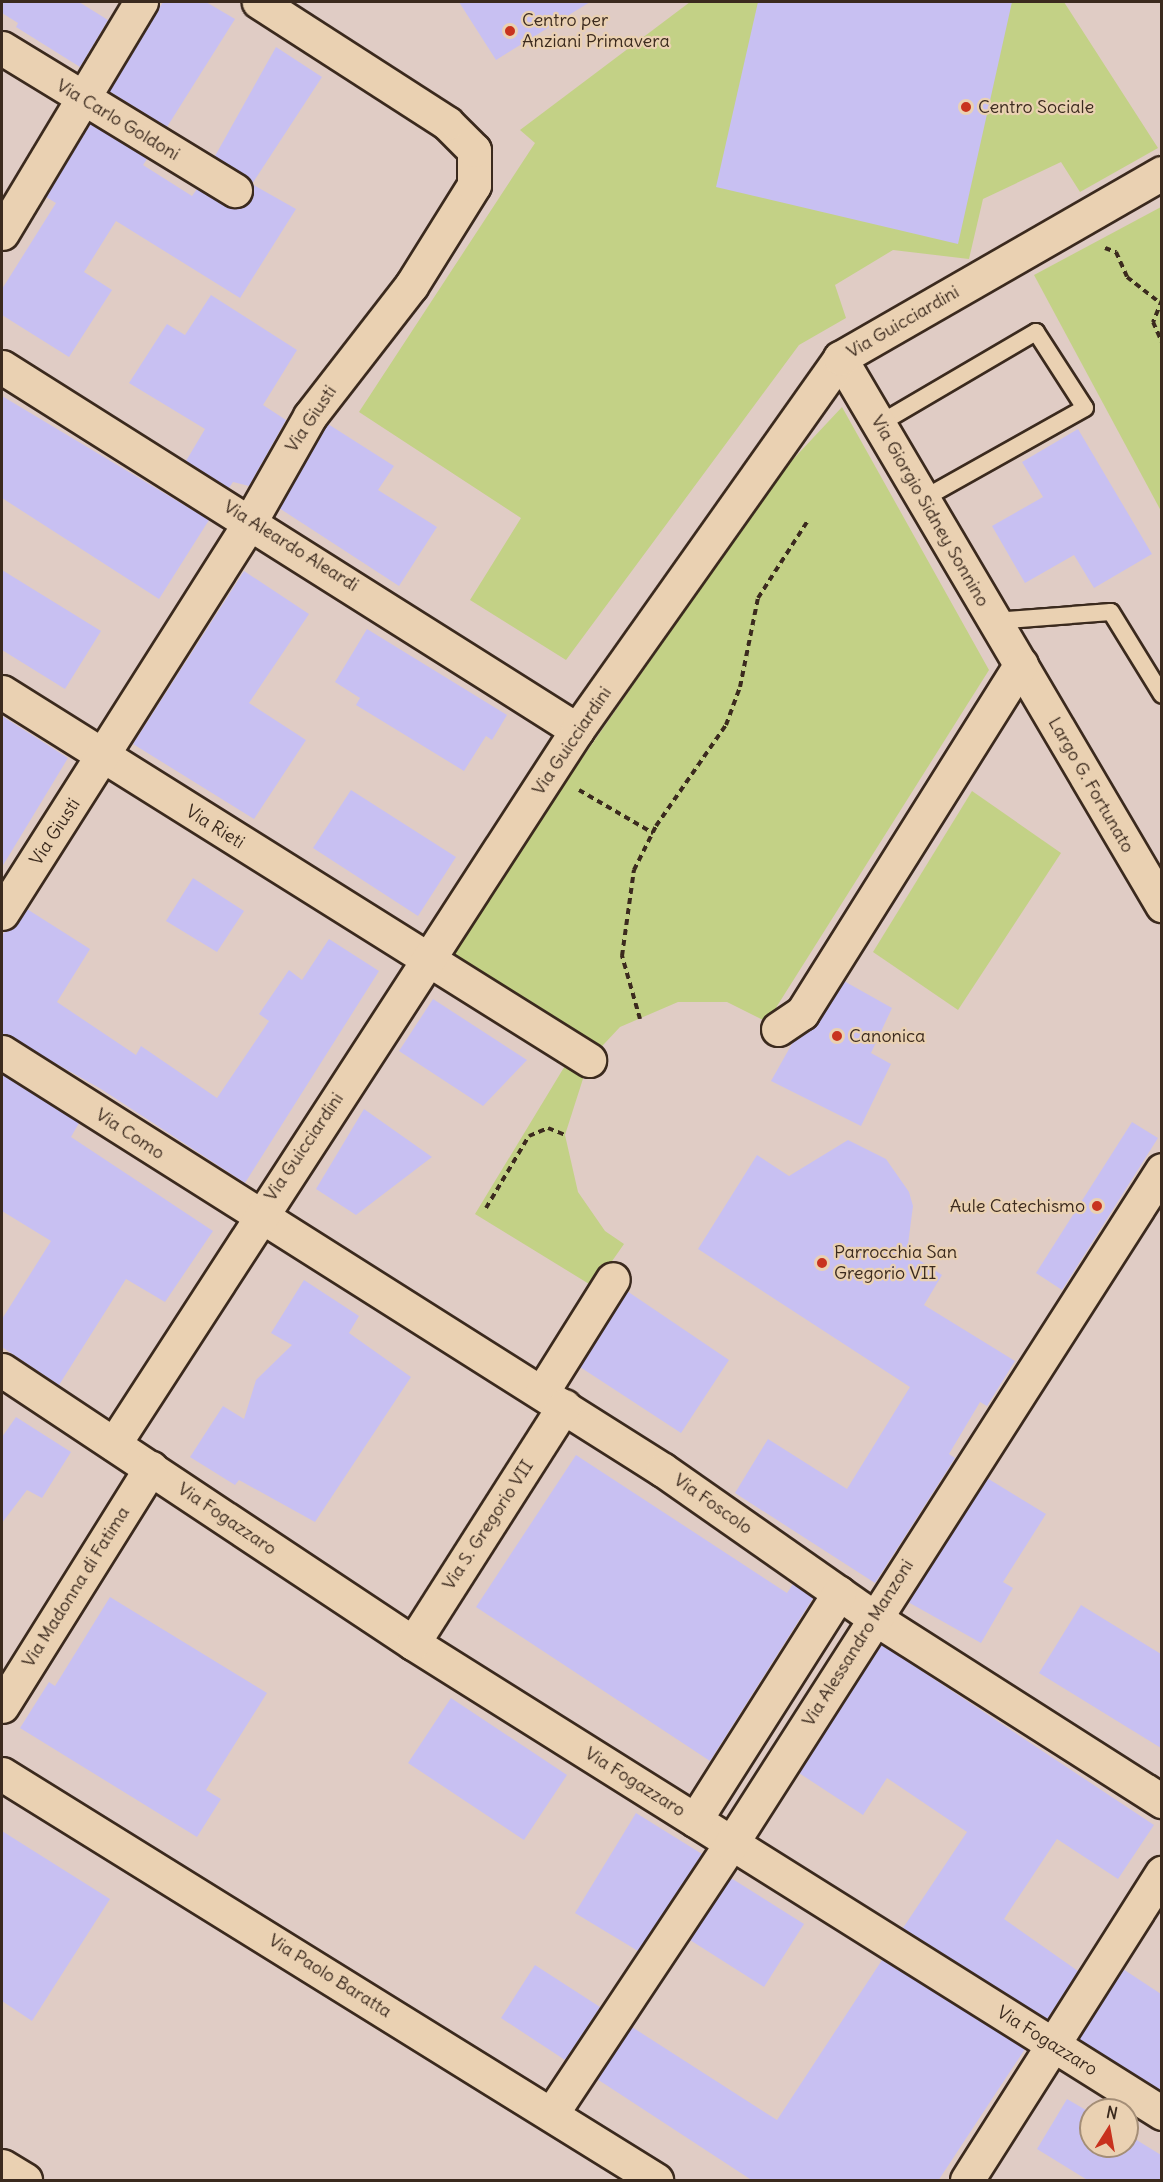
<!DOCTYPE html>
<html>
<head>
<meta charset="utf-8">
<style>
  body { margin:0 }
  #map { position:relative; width:1163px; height:2182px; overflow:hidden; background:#e0ccc5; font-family:Delius,sans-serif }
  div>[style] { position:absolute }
  .green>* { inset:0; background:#c3d186 }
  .building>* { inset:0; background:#c8c0f2 }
  .path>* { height:4px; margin-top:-2px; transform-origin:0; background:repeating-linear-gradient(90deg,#3b2a1e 0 6px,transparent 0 10.5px) }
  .roads { filter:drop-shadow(2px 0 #3b2a1e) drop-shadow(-2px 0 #3b2a1e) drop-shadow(0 2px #3b2a1e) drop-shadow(0 -2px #3b2a1e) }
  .lane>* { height:16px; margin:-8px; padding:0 8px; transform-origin:8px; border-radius:8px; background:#ead1b2 }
  .street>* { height:33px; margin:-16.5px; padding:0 16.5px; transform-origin:16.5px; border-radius:16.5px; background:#ead1b2 }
  .secondary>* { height:33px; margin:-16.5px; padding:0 16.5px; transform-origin:16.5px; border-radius:16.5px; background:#ead1b2 }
  .dots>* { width:16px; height:16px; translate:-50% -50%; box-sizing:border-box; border:3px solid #ead1b2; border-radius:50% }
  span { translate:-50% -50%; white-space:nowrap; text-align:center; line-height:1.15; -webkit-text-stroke:4.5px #ead1b2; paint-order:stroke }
  .poi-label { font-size:18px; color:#3b2a1e }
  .left { translate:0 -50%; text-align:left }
  .right { translate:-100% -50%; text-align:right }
  .street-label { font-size:18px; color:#3b2a1e }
  .frame { position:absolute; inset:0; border:3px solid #3b2a1e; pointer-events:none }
  .north { position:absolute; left:1079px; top:2098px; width:60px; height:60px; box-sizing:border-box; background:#ead1b2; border:2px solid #a48e77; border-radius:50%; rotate:11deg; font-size:16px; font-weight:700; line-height:24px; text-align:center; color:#3b2a1e }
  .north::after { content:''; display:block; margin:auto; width:21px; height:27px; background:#c8321e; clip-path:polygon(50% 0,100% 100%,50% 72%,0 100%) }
</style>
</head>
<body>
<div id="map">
  <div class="green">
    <i style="clip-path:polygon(690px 2px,1064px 2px,1158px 148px,1080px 192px,1061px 162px,983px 199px,969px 259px,893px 250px,835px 285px,846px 318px,799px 345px,566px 660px,470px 600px,521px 518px,359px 412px,535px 143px,520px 130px)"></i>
    <i style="clip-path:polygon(1161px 207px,1161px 511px,1034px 275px)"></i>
    <i style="clip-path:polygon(842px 407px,989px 670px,767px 1022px,727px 1002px,678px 1002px,620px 1027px,589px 1060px,565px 1135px,578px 1192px,605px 1231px,624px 1244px,594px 1287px,475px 1214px,580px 1041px,443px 958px,783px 470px)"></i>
    <i style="clip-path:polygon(972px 791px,1061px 853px,958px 1010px,873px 952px)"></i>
  </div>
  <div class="building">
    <i style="clip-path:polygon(2px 2px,79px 2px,108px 20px,80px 67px,16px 27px,18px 23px,2px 13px)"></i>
    <i style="clip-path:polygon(163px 2px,206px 2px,235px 19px,167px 127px,109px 91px)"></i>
    <i style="clip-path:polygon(459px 2px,590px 2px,496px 60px)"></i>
    <i style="clip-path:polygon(758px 2px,1012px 2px,958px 244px,716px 187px)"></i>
    <i style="clip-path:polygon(276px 47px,322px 77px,252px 184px,296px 209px,240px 298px,116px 221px,84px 272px,112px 290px,69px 357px,2px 315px,2px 289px,56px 203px,46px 197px,90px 123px,147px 159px,143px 165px,192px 196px,197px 189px,234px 209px,251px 200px,251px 181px,215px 156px)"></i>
    <i style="clip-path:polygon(211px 295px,297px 350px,263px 405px,286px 420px,249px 486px,233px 482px,229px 488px,186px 461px,205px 429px,129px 383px,167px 324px,185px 335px)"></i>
    <i style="clip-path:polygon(2px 396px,209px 520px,159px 599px,2px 498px)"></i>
    <i style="clip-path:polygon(328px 424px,394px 466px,378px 490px,437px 527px,399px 586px,279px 508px)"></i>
    <i style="clip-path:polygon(1078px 429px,1152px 554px,1094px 588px,1074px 555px,1025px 583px,992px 526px,1043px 497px,1022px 462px)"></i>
    <i style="clip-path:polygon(2px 570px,101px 631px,65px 689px,2px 650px)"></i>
    <i style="clip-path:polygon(244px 571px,309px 614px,249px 703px,306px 740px,254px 819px,133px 744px)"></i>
    <i style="clip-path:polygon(367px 629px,507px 715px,492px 740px,486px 736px,464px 771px,356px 705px,360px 698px,335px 682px)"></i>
    <i style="clip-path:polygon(2px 716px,68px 758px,2px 867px)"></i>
    <i style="clip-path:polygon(351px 790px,456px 857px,418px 916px,313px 848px)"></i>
    <i style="clip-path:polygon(193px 878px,244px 911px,217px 952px,166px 921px)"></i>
    <i style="clip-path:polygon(27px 909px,90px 949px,57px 1002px,136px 1055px,141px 1046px,217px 1098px,269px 1021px,259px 1014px,289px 970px,302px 980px,329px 939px,379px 971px,245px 1183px,101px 1089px,2px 1033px,2px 935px)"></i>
    <i style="clip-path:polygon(844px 981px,892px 1008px,871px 1053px,891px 1064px,861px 1126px,771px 1081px,793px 1042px,818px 1023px)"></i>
    <i style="clip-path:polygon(433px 999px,527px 1060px,483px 1106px,399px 1051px)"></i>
    <i style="clip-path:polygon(2px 1074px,79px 1123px,71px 1137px,213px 1231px,165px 1302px,126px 1279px,59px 1385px,2px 1347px,2px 1319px,51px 1241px,2px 1211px)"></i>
    <i style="clip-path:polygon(364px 1109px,432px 1157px,356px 1215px,316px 1189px)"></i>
    <i style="clip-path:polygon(1132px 1122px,1158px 1138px,1062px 1290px,1036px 1273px)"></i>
    <i style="clip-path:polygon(848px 1140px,886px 1159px,909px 1192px,913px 1206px,907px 1252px,942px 1275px,924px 1305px,1015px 1361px,987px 1406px,980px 1402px,949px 1454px,955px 1458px,875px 1583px,735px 1493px,768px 1439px,847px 1489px,910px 1387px,698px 1249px,757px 1155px,789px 1176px)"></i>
    <i style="clip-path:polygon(304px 1280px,359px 1316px,349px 1333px,411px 1377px,315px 1522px,239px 1480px,235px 1485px,190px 1457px,223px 1406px,244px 1419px,256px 1380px,292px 1345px,271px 1333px)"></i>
    <i style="clip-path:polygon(627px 1291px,729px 1360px,681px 1433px,580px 1367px)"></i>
    <i style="clip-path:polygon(16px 1417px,71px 1452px,42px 1498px,27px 1490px,2px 1523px,2px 1437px)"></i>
    <i style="clip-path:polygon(576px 1455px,787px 1593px,793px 1584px,813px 1598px,710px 1761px,476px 1607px)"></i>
    <i style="clip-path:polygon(987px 1478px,1046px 1514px,1003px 1582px,1013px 1588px,981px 1643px,908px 1602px)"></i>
    <i style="clip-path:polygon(110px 1597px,267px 1693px,206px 1790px,221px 1799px,197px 1837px,20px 1728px,49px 1682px,55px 1686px)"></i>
    <i style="clip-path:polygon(1081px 1605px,1161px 1654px,1161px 1748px,1039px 1673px)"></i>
    <i style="clip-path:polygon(881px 1644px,1154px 1825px,1118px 1879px,1057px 1839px,1004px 1919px,1078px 1971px,1047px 2019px,903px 1928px,967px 1832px,887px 1778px,863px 1815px,799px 1773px)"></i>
    <i style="clip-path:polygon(451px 1698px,567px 1775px,524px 1840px,408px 1763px)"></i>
    <i style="clip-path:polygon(636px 1813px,702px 1854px,638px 1951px,575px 1913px)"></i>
    <i style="clip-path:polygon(2px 1831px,110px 1899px,32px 2021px,2px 2001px)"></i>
    <i style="clip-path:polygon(731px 1878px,804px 1924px,764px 1987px,690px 1940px)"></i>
    <i style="clip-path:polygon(882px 1960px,1025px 2049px,938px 2181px,753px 2181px,597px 2079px,632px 2027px,777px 2120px)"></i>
    <i style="clip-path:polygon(535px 1965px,600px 2007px,565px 2060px,501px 2018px)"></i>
    <i style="clip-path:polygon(1123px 1969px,1161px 1994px,1161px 2091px,1079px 2039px)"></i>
    <i style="clip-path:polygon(1067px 2099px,1091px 2113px,1091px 2146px,1127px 2146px,1127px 2134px,1161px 2155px,1161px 2181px,1089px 2181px,1037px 2149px)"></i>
  </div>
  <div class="path">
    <i style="left:1105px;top:248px;width:12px;rotate:20deg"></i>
    <i style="left:1116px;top:252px;width:27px;rotate:66deg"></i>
    <i style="left:1127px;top:277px;width:41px;rotate:38deg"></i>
    <i style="left:1162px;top:300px;width:24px;rotate:112deg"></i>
    <i style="left:1153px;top:322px;width:22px;rotate:66deg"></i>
    <i style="left:579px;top:790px;width:86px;rotate:30.2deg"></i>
    <i style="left:640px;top:1019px;width:66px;rotate:-105.9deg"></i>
    <i style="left:622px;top:956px;width:87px;rotate:-82.1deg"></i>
    <i style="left:634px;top:870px;width:49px;rotate:-63.4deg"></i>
    <i style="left:656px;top:826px;width:123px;rotate:-55.3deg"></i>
    <i style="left:726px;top:725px;width:40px;rotate:-69.8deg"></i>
    <i style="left:740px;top:687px;width:91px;rotate:-78.6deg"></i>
    <i style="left:758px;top:598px;width:94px;rotate:-57.2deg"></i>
    <i style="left:486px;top:1208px;width:84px;rotate:-59.2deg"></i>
    <i style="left:529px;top:1136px;width:21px;rotate:-23deg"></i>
    <i style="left:548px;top:1128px;width:18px;rotate:22deg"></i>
  </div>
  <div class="roads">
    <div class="lane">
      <i style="left:879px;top:424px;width:182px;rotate:-30.4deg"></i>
      <i style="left:1036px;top:332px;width:90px;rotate:57.2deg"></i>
      <i style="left:1085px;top:408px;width:186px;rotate:150.7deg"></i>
      <i style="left:994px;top:621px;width:117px;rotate:-4.4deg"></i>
      <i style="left:1111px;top:612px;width:97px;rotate:58.4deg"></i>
    </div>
    <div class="street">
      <i style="left:2px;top:48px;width:273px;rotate:31.4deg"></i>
      <i style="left:2px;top:233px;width:270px;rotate:-59deg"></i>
      <i style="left:840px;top:358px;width:635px;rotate:59.52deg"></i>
      <i style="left:2px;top:367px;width:680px;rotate:32.26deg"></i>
      <i style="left:2px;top:692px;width:693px;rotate:32.08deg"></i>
      <i style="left:2px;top:913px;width:465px;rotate:-57.6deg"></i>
      <i style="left:251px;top:520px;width:120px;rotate:-60.4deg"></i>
      <i style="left:310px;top:416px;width:165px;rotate:-52.2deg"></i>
      <i style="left:411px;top:286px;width:119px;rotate:-58deg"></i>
      <i style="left:474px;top:185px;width:35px;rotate:-90deg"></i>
      <i style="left:474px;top:150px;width:38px;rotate:-135deg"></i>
      <i style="left:447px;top:123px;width:224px;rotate:-147.2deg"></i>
      <i style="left:778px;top:1029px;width:29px;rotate:-34deg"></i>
      <i style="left:802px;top:1013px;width:412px;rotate:-57.9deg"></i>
      <i style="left:2px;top:1052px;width:782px;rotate:32.31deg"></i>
      <i style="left:663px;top:1470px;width:256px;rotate:35deg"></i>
      <i style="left:873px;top:1617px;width:343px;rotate:32.5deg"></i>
      <i style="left:2px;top:1370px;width:493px;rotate:33.6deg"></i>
      <i style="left:413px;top:1643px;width:884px;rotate:32.11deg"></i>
      <i style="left:542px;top:1392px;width:133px;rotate:-57.9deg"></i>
      <i style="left:114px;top:1444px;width:851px;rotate:-57.04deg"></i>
      <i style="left:577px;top:730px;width:456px;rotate:-54.7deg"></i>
      <i style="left:840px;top:358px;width:371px;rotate:-29.9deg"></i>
      <i style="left:413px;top:1643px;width:281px;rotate:-57.5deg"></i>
      <i style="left:2px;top:1706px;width:281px;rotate:-58deg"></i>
      <i style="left:695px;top:1820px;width:269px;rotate:-57.6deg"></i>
      <i style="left:552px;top:2113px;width:323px;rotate:-56.4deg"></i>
      <i style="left:731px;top:1844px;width:800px;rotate:-57.4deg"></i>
      <i style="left:2px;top:2166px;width:27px;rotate:31deg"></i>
      <i style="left:967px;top:2180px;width:364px;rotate:-57.6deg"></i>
    </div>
    <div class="secondary">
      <i style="left:2px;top:1774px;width:770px;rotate:31.83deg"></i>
    </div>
  </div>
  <div class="dots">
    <i style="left:510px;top:31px;background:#c8321e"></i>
    <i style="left:966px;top:107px;background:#c8321e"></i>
    <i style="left:837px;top:1036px;background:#c8321e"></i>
    <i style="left:1097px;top:1206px;background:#c8321e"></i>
    <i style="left:822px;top:1263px;background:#c8321e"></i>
  </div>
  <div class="poi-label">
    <span class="left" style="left:522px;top:31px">Centro per<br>Anziani Primavera</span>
    <span class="left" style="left:978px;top:107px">Centro Sociale</span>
    <span class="left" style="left:849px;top:1036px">Canonica</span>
    <span class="right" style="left:1085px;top:1206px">Aule Catechismo</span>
    <span class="left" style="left:834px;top:1263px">Parrocchia San<br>Gregorio VII</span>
  </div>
  <div class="street-label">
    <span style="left:118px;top:120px;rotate:31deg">Via Carlo Goldoni</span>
    <span style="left:903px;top:322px;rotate:-30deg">Via Guicciardini</span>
    <span style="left:311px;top:419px;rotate:-56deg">Via Giusti</span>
    <span style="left:930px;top:511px;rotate:60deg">Via Giorgio Sidney Sonnino</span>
    <span style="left:291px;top:546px;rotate:32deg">Via Aleardo Aleardi</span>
    <span style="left:572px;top:741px;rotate:-56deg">Via Guicciardini</span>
    <span style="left:1091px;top:785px;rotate:60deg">Largo G. Fortunato</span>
    <span style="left:215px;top:827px;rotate:32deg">Via Rieti</span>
    <span style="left:55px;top:832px;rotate:-57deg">Via Giusti</span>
    <span style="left:130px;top:1134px;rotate:33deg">Via Como</span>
    <span style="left:304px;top:1147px;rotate:-56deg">Via Guicciardini</span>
    <span style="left:713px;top:1504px;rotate:35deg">Via Foscolo</span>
    <span style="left:227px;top:1519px;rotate:34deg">Via Fogazzaro</span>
    <span style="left:488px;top:1525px;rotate:-57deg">Via S. Gregorio VII</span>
    <span style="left:76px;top:1587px;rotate:-58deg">Via Madonna di Fatima</span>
    <span style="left:858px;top:1643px;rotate:-58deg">Via Alessandro Manzoni</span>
    <span style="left:635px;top:1782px;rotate:32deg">Via Fogazzaro</span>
    <span style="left:330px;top:1976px;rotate:32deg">Via Paolo Baratta</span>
    <span style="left:1047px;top:2041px;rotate:32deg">Via Fogazzaro</span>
  </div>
  <div class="frame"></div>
  <div class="north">N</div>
</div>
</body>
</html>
